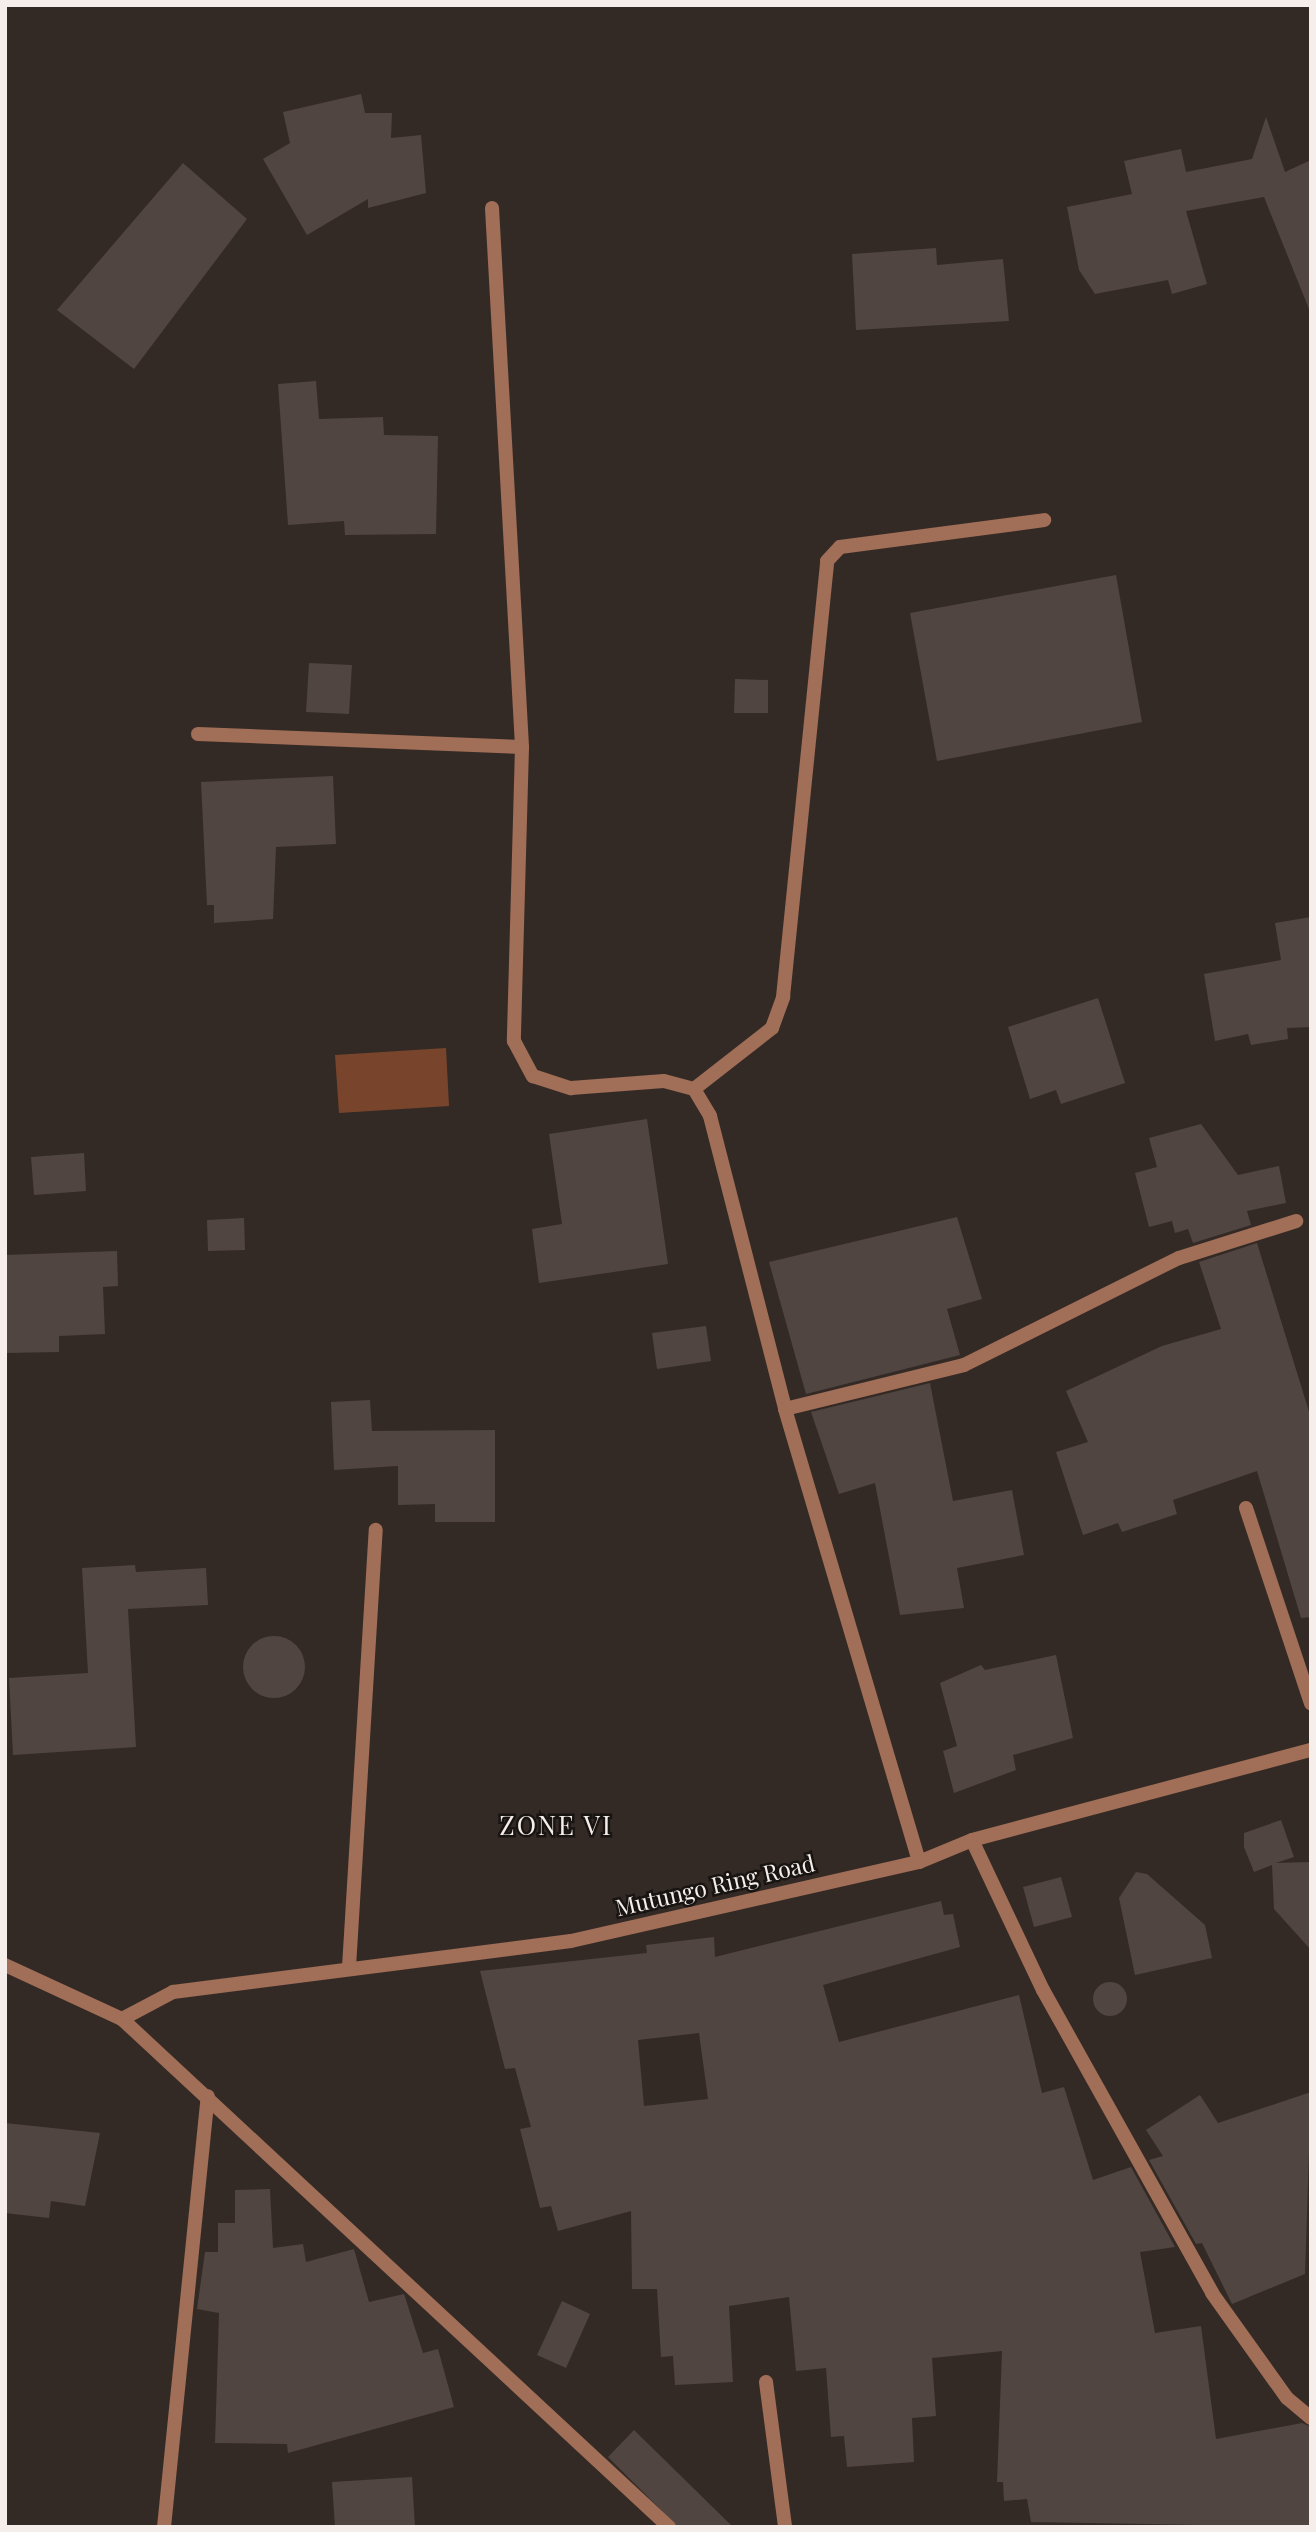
<!DOCTYPE html>
<html>
<head>
<meta charset="utf-8">
<style>
  body { margin:0 }
  #map { position:relative; width:1316px; height:2532px; overflow:hidden; background:#342a25; font-family:"Playfair Display",serif }
  div>[style] { position:absolute }
  .green>* { inset:0; background:#78452c }
  .building>* { inset:0; background:#504540 }
  .round { border-radius:50% }
  .street>* { height:14px; margin:-7px; padding:0 7px; transform-origin:7px; border-radius:7px; background:#a16e57 }
  span { translate:-50% -50%; white-space:nowrap; text-align:center; line-height:1.15; -webkit-text-stroke:5px #181411; paint-order:stroke }
  .street-label { font-size:23px; color:#f5eeeb }
  .quarter-label { font-size:26px; color:#f5eeeb; letter-spacing:2px }
  .frame { position:absolute; inset:0; border:7px solid #f5eeeb; pointer-events:none }
</style>
</head>
<body>
<div id="map">
  <div class="green">
    <i style="clip-path:polygon(446px 1048px,449px 1106px,339px 1113px,335px 1055px)"></i>
  </div>
  <div class="building">
    <i style="clip-path:polygon(361px 94px,365px 113px,392px 113px,391px 138px,421px 135px,426px 193px,368px 208px,368px 199px,307px 235px,263px 159px,290px 143px,283px 112px)"></i>
    <i style="clip-path:polygon(1266px 117px,1285px 172px,1311px 160px,1311px 314px,1264px 197px,1186px 211px,1207px 284px,1172px 294px,1168px 280px,1095px 294px,1079px 270px,1067px 207px,1132px 194px,1124px 161px,1181px 149px,1186px 172px,1252px 159px)"></i>
    <i style="clip-path:polygon(183px 163px,247px 219px,134px 369px,57px 310px)"></i>
    <i style="clip-path:polygon(936px 248px,937px 265px,1003px 259px,1009px 321px,856px 330px,852px 254px)"></i>
    <i style="clip-path:polygon(316px 381px,319px 419px,383px 417px,384px 435px,438px 436px,436px 534px,345px 535px,344px 521px,288px 525px,278px 384px)"></i>
    <i style="clip-path:polygon(1116px 575px,1142px 722px,937px 761px,910px 613px)"></i>
    <i style="clip-path:polygon(309px 663px,352px 665px,349px 714px,306px 712px)"></i>
    <i style="clip-path:polygon(735px 679px,768px 680px,768px 713px,734px 713px)"></i>
    <i style="clip-path:polygon(333px 776px,336px 844px,276px 847px,273px 919px,214px 923px,214px 905px,207px 905px,201px 782px)"></i>
    <i style="clip-path:polygon(1311px 917px,1311px 1027px,1287px 1028px,1288px 1039px,1251px 1045px,1248px 1034px,1215px 1041px,1204px 974px,1281px 960px,1275px 923px)"></i>
    <i style="clip-path:polygon(1098px 998px,1125px 1083px,1061px 1104px,1056px 1090px,1030px 1099px,1008px 1027px)"></i>
    <i style="clip-path:polygon(647px 1119px,668px 1264px,539px 1283px,532px 1229px,562px 1224px,549px 1134px)"></i>
    <i style="clip-path:polygon(1201px 1124px,1238px 1175px,1279px 1166px,1286px 1203px,1247px 1211px,1251px 1225px,1193px 1243px,1188px 1229px,1175px 1233px,1172px 1221px,1149px 1227px,1135px 1173px,1157px 1167px,1149px 1138px)"></i>
    <i style="clip-path:polygon(84px 1153px,86px 1191px,34px 1195px,31px 1157px)"></i>
    <i style="clip-path:polygon(957px 1217px,982px 1299px,947px 1309px,960px 1355px,806px 1394px,769px 1262px)"></i>
    <i style="clip-path:polygon(244px 1218px,245px 1250px,208px 1251px,207px 1220px)"></i>
    <i style="clip-path:polygon(1257px 1243px,1311px 1418px,1311px 1617px,1301px 1618px,1257px 1471px,1173px 1500px,1177px 1514px,1122px 1532px,1118px 1523px,1083px 1535px,1056px 1452px,1088px 1442px,1066px 1391px,1162px 1346px,1221px 1329px,1199px 1262px)"></i>
    <i style="clip-path:polygon(117px 1251px,118px 1286px,103px 1287px,105px 1334px,59px 1336px,59px 1352px,5px 1353px,5px 1255px)"></i>
    <i style="clip-path:polygon(706px 1326px,711px 1361px,657px 1369px,652px 1333px)"></i>
    <i style="clip-path:polygon(930px 1383px,953px 1501px,1012px 1490px,1024px 1555px,957px 1568px,964px 1608px,900px 1615px,875px 1483px,839px 1494px,811px 1412px)"></i>
    <i style="clip-path:polygon(370px 1400px,372px 1431px,495px 1430px,495px 1522px,435px 1522px,435px 1504px,398px 1505px,398px 1466px,334px 1470px,331px 1402px)"></i>
    <i style="clip-path:polygon(135px 1565px,136px 1572px,206px 1568px,208px 1605px,128px 1609px,136px 1747px,13px 1755px,9px 1678px,88px 1673px,82px 1568px)"></i>
    <i class="round" style="left:243px;top:1636px;width:62px;height:62px"></i>
    <i style="clip-path:polygon(1056px 1655px,1073px 1738px,1013px 1755px,1016px 1770px,954px 1793px,943px 1751px,957px 1746px,940px 1683px,981px 1665px,985px 1670px)"></i>
    <i style="clip-path:polygon(1281px 1820px,1294px 1857px,1276px 1863px,1311px 1862px,1311px 1950px,1274px 1909px,1272px 1865px,1254px 1872px,1244px 1847px,1244px 1833px)"></i>
    <i style="clip-path:polygon(1136px 1872px,1147px 1874px,1205px 1925px,1212px 1958px,1135px 1975px,1119px 1898px)"></i>
    <i style="clip-path:polygon(1061px 1877px,1072px 1917px,1034px 1927px,1023px 1887px)"></i>
    <i style="clip-path:polygon(evenodd,941px 1901px,944px 1915px,953px 1914px,960px 1947px,823px 1985px,839px 2042px,1019px 1995px,1042px 2093px,1064px 2087px,1093px 2180px,1131px 2167px,1175px 2247px,1140px 2252px,1155px 2333px,1201px 2326px,1216px 2439px,1302px 2423px,1311px 2427px,1311px 2527px,1031px 2522px,1027px 2499px,1004px 2501px,1003px 2482px,997px 2482px,1002px 2351px,932px 2358px,936px 2416px,912px 2418px,914px 2462px,847px 2467px,844px 2436px,831px 2437px,826px 2368px,796px 2371px,789px 2297px,729px 2306px,733px 2382px,675px 2385px,673px 2356px,661px 2357px,657px 2289px,632px 2289px,631px 2211px,558px 2231px,551px 2206px,540px 2208px,520px 2129px,531px 2127px,515px 2068px,505px 2069px,480px 1971px,647px 1953px,646px 1945px,714px 1937px,715px 1957px,941px 1901px,699px 2033px,708px 2099px,644px 2106px,638px 2040px,699px 2033px)"></i>
    <i class="round" style="left:1093px;top:1982px;width:34px;height:34px"></i>
    <i style="clip-path:polygon(1311px 2092px,1305px 2274px,1232px 2304px,1202px 2243px,1196px 2244px,1149px 2160px,1163px 2156px,1146px 2130px,1200px 2095px,1218px 2123px)"></i>
    <i style="clip-path:polygon(5px 2123px,100px 2133px,85px 2206px,51px 2201px,49px 2218px,5px 2213px)"></i>
    <i style="clip-path:polygon(270px 2189px,273px 2248px,303px 2244px,306px 2262px,354px 2249px,369px 2302px,404px 2294px,423px 2353px,438px 2349px,454px 2407px,288px 2453px,287px 2444px,215px 2443px,219px 2313px,197px 2309px,205px 2252px,218px 2252px,218px 2223px,235px 2223px,235px 2190px)"></i>
    <i style="clip-path:polygon(562px 2301px,590px 2314px,566px 2368px,537px 2355px)"></i>
    <i style="clip-path:polygon(634px 2430px,733px 2527px,678px 2527px,608px 2457px)"></i>
    <i style="clip-path:polygon(412px 2477px,415px 2527px,335px 2527px,332px 2482px)"></i>
  </div>
  <div class="street">
    <i style="left:492px;top:208px;width:540px;rotate:86.81deg"></i>
    <i style="left:198px;top:734px;width:324px;rotate:2.3deg"></i>
    <i style="left:522px;top:747px;width:294px;rotate:91.6deg"></i>
    <i style="left:514px;top:1041px;width:40px;rotate:62deg"></i>
    <i style="left:533px;top:1076px;width:40px;rotate:18deg"></i>
    <i style="left:571px;top:1088px;width:93px;rotate:-4.3deg"></i>
    <i style="left:664px;top:1081px;width:31px;rotate:15deg"></i>
    <i style="left:694px;top:1089px;width:31px;rotate:59deg"></i>
    <i style="left:710px;top:1116px;width:302px;rotate:75.6deg"></i>
    <i style="left:785px;top:1409px;width:472px;rotate:73.5deg"></i>
    <i style="left:694px;top:1089px;width:99px;rotate:-38deg"></i>
    <i style="left:772px;top:1028px;width:33px;rotate:-70deg"></i>
    <i style="left:783px;top:997px;width:438px;rotate:-84.2deg"></i>
    <i style="left:827px;top:561px;width:19px;rotate:-47deg"></i>
    <i style="left:840px;top:547px;width:206px;rotate:-7.5deg"></i>
    <i style="left:785px;top:1409px;width:184px;rotate:-13.8deg"></i>
    <i style="left:964px;top:1365px;width:240px;rotate:-26.5deg"></i>
    <i style="left:1179px;top:1258px;width:123px;rotate:-17.5deg"></i>
    <i style="left:1246px;top:1508px;width:206px;rotate:71.6deg"></i>
    <i style="left:972px;top:1840px;width:166px;rotate:64.7deg"></i>
    <i style="left:1043px;top:1990px;width:347px;rotate:60.8deg"></i>
    <i style="left:1212px;top:2293px;width:129px;rotate:54.5deg"></i>
    <i style="left:1287px;top:2398px;width:31px;rotate:40deg"></i>
    <i style="left:5px;top:1965px;width:129px;rotate:24.8deg"></i>
    <i style="left:122px;top:2019px;width:747px;rotate:42.88deg"></i>
    <i style="left:349px;top:1967px;width:438px;rotate:-86.5deg"></i>
    <i style="left:122px;top:2019px;width:58px;rotate:-27.9deg"></i>
    <i style="left:173px;top:1992px;width:401px;rotate:-7.3deg"></i>
    <i style="left:571px;top:1941px;width:357px;rotate:-12.8deg"></i>
    <i style="left:919px;top:1862px;width:57px;rotate:-22.5deg"></i>
    <i style="left:972px;top:1840px;width:351px;rotate:-14.9deg"></i>
    <i style="left:766px;top:2382px;width:146px;rotate:82.5deg"></i>
    <i style="left:164px;top:2527px;width:433px;rotate:-84.2deg"></i>
  </div>
  <div class="street-label">
    <span style="left:715px;top:1885px;rotate:-13deg">Mutungo Ring Road</span>
  </div>
  <div class="quarter-label">
    <span style="left:556px;top:1825px">ZONE VI</span>
  </div>
  <div class="frame"></div>
</div>
</body>
</html>
